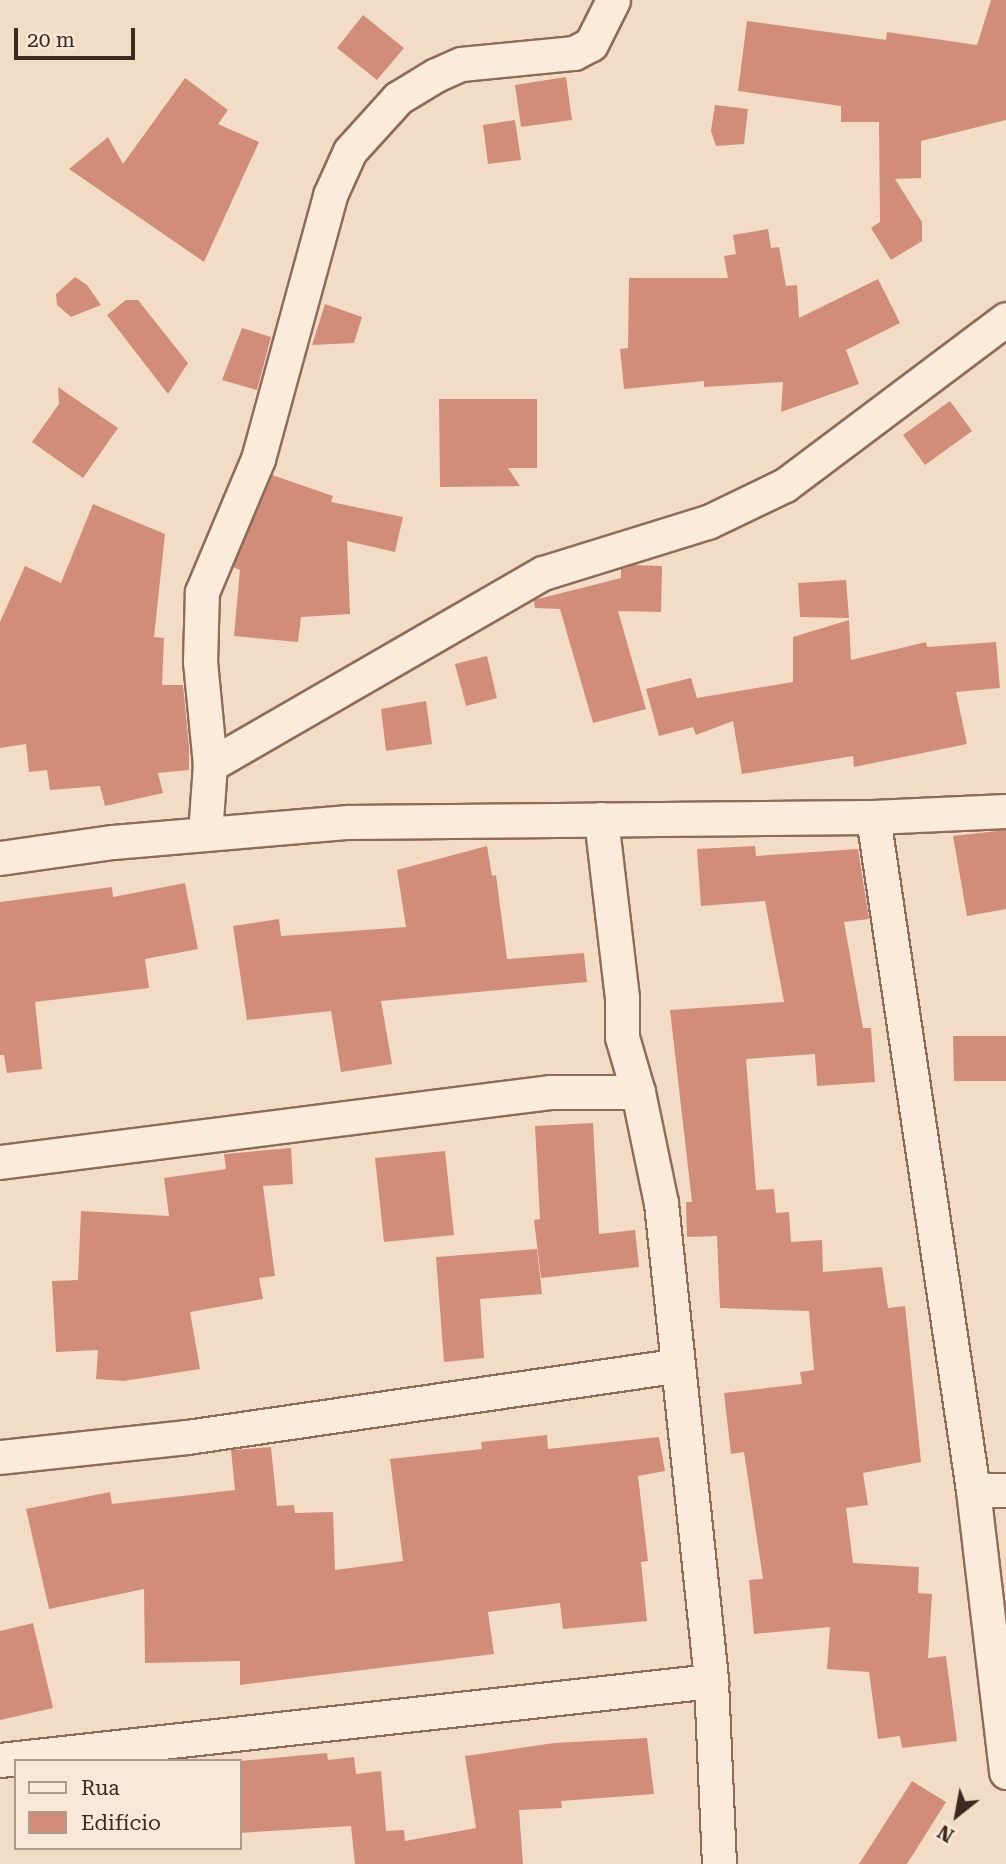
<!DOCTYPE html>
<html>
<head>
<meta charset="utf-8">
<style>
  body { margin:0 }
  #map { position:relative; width:1006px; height:1864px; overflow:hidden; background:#f2dcc6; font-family:"Roboto Serif",serif }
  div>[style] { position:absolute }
  .building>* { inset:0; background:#d28d7a }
  .roads { filter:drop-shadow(2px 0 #8f6c5a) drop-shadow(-2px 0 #8f6c5a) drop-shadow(0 2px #8f6c5a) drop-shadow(0 -2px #8f6c5a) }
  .street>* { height:33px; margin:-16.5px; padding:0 16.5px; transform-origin:16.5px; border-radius:16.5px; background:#fbebdb }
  span { translate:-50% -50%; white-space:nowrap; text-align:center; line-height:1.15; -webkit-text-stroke:7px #f8e8d7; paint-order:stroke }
  .legend { position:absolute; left:14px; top:1759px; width:228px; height:91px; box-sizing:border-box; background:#f8e8d7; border:2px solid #ae9b8d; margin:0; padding:9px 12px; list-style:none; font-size:21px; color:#3e281f }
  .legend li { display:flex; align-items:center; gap:14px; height:35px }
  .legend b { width:35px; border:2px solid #ae9b8d }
  .north { position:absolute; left:922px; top:1780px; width:70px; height:70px; -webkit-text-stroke:5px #f8e8d7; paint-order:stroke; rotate:211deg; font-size:19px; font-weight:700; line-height:28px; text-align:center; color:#3e281f }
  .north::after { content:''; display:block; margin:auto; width:24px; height:32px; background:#3e281f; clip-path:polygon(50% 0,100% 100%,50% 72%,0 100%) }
  .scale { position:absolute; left:14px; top:28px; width:121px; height:32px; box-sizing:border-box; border:4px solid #3e281f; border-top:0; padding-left:9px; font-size:21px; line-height:24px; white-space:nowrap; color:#3e281f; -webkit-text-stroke:5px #f8e8d7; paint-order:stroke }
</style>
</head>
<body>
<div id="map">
  <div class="building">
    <i style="clip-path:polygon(991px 0,1006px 0,1006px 120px,921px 141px,921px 178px,895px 179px,922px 222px,922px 241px,891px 260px,871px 228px,880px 222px,879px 122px,841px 122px,841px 106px,738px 91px,747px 21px,886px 40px,887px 32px,977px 45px)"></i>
    <i style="clip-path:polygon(363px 15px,404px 48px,377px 80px,337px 48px)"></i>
    <i style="clip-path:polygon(566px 77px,572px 120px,521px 127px,515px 85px)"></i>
    <i style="clip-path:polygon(185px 78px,228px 110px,218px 124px,259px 142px,204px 262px,69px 169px,108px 137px,123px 164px)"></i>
    <i style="clip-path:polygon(715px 105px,748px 109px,744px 144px,716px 146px,711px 131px)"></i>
    <i style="clip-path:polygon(515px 120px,521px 160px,488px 164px,483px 125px)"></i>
    <i style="clip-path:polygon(768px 229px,771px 248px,779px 247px,786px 286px,797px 285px,799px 318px,878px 279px,900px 323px,846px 350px,859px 384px,781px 412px,783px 382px,704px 387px,704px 381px,624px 389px,620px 349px,628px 348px,629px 278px,728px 278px,724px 256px,736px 254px,733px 235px)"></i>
    <i style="clip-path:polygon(75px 277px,87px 285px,101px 305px,71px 317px,57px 305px,56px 294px)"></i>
    <i style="clip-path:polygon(126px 300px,138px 300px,188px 363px,168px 394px,107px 315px)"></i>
    <i style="clip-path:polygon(325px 304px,362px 317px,354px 343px,312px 345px)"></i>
    <i style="clip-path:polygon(242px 328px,271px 337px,257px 390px,222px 380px)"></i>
    <i style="clip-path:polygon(58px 387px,118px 428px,83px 478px,32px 442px,59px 404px)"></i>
    <i style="clip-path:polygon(439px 399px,537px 399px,537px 468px,508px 468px,520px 486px,440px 487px)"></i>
    <i style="clip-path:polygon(950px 401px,972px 431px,925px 465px,903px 435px)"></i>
    <i style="clip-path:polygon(272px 475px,333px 496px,331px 502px,403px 517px,395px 552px,347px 541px,350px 614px,301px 617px,298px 642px,234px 636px,240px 570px,233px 567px)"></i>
    <i style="clip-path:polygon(93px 504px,165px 534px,154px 637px,164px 638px,162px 685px,183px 685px,189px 747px,189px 770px,158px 773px,163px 793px,105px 806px,100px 786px,50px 790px,47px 770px,29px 772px,26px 744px,0 748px,0 622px,25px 566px,61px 583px)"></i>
    <i style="clip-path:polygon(635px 565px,662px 566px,661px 612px,618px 611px,646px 709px,593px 723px,560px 609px,535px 608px,534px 600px,621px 578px,621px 569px)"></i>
    <i style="clip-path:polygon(846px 580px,849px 618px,800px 617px,798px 583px)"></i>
    <i style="clip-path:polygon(849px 620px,851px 660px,926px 642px,927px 647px,996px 642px,1000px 688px,956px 692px,967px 744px,854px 767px,853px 756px,742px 774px,733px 721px,696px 735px,693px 727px,659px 736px,646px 689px,691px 678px,697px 698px,793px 682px,793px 637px)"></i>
    <i style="clip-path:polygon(487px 656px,497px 698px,466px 706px,455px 664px)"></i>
    <i style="clip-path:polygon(426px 701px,432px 744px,386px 751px,381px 709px)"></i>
    <i style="clip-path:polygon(1006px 830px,1006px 909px,967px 916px,953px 836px)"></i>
    <i style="clip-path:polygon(487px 846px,492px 876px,496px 875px,507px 959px,584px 953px,587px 982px,381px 1001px,392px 1064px,341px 1072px,331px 1011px,247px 1020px,233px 926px,279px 919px,281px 936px,406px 927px,397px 870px)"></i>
    <i style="clip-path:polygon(755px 846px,756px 856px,858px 849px,869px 919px,844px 922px,863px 1028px,871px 1028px,875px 1082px,817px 1086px,815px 1054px,746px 1059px,756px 1190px,774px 1189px,776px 1213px,789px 1212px,791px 1242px,822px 1240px,823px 1272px,882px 1267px,888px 1308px,905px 1306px,921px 1462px,863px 1473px,868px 1505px,846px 1508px,853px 1563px,919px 1567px,918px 1593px,932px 1594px,928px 1658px,946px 1656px,957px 1741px,902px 1748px,900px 1736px,878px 1739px,869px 1672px,827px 1669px,830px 1627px,754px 1634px,749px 1580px,763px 1579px,744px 1452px,731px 1454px,724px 1393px,802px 1384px,800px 1372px,814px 1370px,809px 1311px,720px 1308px,717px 1236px,687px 1237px,686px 1202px,692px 1202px,670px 1010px,784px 1002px,765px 901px,701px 906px,697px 849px)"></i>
    <i style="clip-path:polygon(185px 883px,198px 949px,145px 959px,149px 988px,35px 1002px,42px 1069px,7px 1073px,4px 1055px,0 1055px,0 902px,112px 887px,113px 897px)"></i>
    <i style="clip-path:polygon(953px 1036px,1006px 1036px,1006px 1081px,954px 1081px)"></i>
    <i style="clip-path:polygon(593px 1123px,599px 1234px,635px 1230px,639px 1267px,541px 1278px,534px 1220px,540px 1219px,535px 1126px)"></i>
    <i style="clip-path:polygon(291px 1148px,293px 1184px,263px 1186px,275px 1276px,259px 1278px,263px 1299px,190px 1312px,200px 1369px,124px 1381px,96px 1379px,98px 1350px,56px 1352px,52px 1281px,78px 1280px,81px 1211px,169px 1216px,164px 1178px,226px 1169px,224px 1154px)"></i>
    <i style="clip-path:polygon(445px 1151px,454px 1235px,384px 1242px,375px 1158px)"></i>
    <i style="clip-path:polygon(537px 1249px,542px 1294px,480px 1299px,484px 1358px,444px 1362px,436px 1257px)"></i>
    <i style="clip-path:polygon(547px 1435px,548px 1449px,659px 1437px,665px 1471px,638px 1476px,648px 1561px,641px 1562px,647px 1621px,563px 1629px,560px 1603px,488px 1612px,494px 1654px,240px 1685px,240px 1661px,145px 1663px,144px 1589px,49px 1609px,26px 1509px,110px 1492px,112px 1504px,235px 1490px,231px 1450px,271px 1447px,277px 1506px,294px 1505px,295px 1513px,333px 1512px,335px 1570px,403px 1561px,390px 1459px,482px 1449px,481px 1442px)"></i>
    <i style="clip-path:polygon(33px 1623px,53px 1708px,0 1720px,0 1631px)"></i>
    <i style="clip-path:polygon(647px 1738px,654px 1794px,561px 1801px,562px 1808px,519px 1810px,523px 1864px,355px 1864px,351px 1826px,240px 1833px,240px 1761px,327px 1753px,328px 1760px,354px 1757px,356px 1774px,381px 1771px,386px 1831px,404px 1830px,405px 1841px,476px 1828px,465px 1756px,554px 1743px)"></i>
    <i style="clip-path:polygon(912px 1781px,946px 1802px,907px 1864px,859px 1864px)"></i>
  </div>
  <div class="roads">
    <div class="street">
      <i style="left:210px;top:765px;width:384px;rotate:-30deg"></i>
      <i style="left:543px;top:573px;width:173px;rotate:-17.2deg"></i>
      <i style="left:708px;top:522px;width:85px;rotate:-25.7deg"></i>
      <i style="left:785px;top:485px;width:276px;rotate:-36.9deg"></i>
      <i style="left:873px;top:817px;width:680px;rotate:81.55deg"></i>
      <i style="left:973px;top:1490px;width:284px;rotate:83.3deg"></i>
      <i style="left:601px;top:819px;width:180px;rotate:83.3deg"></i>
      <i style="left:622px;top:998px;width:39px;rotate:90deg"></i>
      <i style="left:622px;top:1037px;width:57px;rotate:73.8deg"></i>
      <i style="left:205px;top:834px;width:69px;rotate:-85.9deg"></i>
      <i style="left:210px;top:765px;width:103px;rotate:-95.5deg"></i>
      <i style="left:200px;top:662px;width:70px;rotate:-88.4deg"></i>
      <i style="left:202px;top:592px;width:144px;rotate:-67.2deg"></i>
      <i style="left:258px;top:459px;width:274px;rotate:-74.7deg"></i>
      <i style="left:330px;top:195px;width:48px;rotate:-65.6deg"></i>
      <i style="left:350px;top:151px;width:72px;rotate:-47.8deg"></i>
      <i style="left:398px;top:98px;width:44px;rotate:-31.2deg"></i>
      <i style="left:436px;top:75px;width:27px;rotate:-24deg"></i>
      <i style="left:461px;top:64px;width:114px;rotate:-5.6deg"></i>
      <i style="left:574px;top:53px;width:19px;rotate:-28deg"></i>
      <i style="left:591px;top:44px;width:49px;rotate:-63.4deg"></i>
      <i style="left:0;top:858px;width:114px;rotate:-8.1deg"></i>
      <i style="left:113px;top:842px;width:236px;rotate:-4.9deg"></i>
      <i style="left:348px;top:822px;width:525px;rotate:-0.55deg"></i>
      <i style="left:873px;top:817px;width:133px;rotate:-2.6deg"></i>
      <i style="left:0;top:1162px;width:554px;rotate:-7.25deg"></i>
      <i style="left:550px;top:1092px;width:88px"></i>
      <i style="left:638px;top:1092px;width:113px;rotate:78.3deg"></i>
      <i style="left:661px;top:1203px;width:481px;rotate:84deg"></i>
      <i style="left:711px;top:1681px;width:183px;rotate:87.5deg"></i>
      <i style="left:0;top:1457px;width:188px;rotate:-6.1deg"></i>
      <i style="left:187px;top:1437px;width:494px;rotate:-8.3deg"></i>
      <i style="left:973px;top:1490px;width:33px"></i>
      <i style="left:0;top:1760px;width:715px;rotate:-6.34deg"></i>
    </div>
  </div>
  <ul class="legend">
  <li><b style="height:9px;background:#fbebdb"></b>Rua</li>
  <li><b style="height:19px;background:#d28d7a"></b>Edifício</li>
  </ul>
  <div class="north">N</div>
  <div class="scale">20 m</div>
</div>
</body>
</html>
